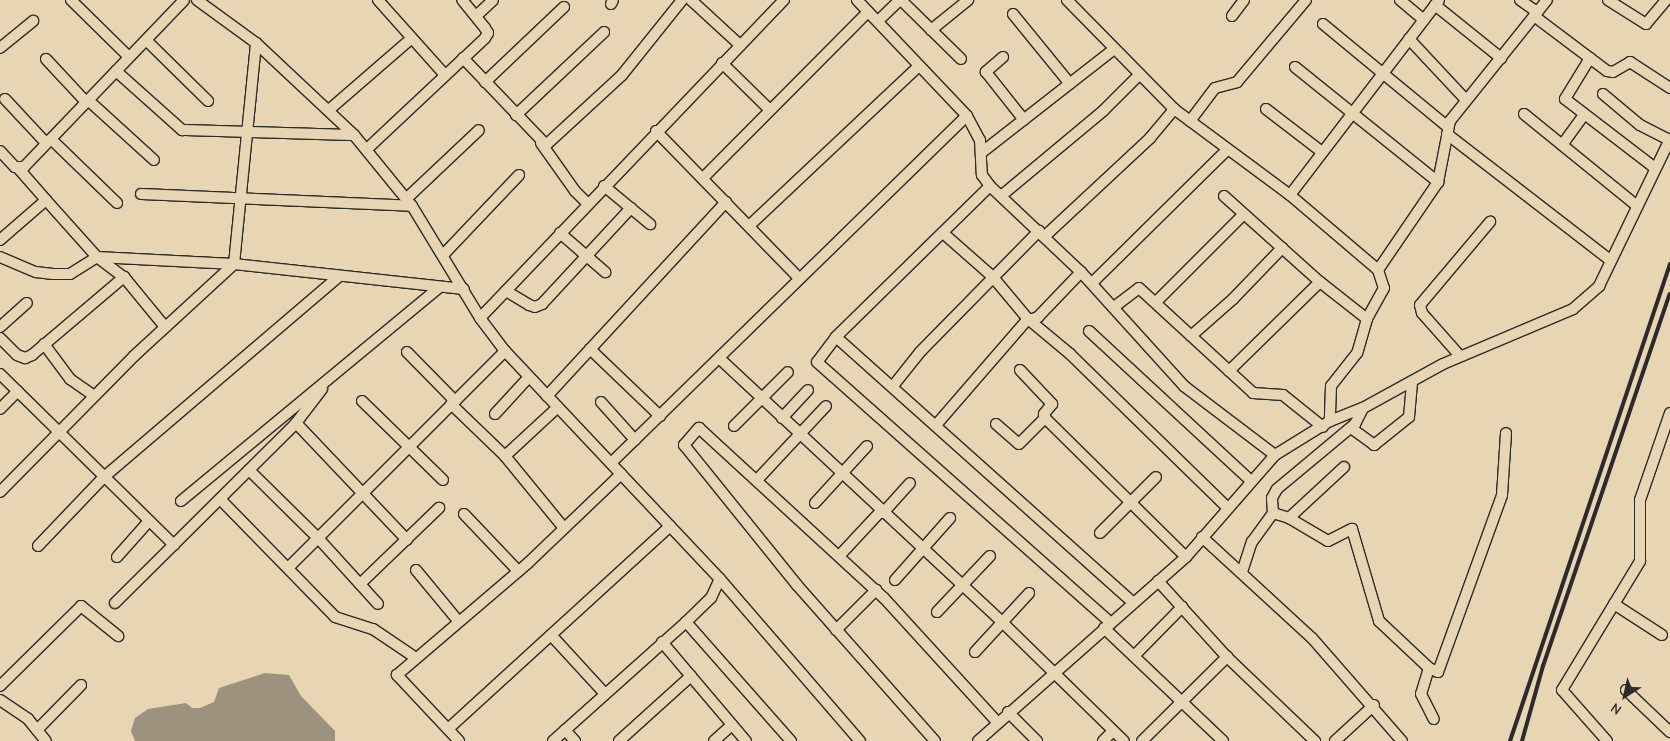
<!DOCTYPE html>
<html>
<head>
<meta charset="utf-8">
<style>
  body { margin:0 }
  #map { position:relative; width:1670px; height:741px; overflow:hidden; background:#e8d5b3; font-family:"Comic Neue",sans-serif }
  div>[style] { position:absolute }
  .water>* { inset:0; background:#9d927d }
  .roads { filter:drop-shadow(1px 0 #2b2b2b) drop-shadow(-1px 0 #2b2b2b) drop-shadow(0 1px #2b2b2b) drop-shadow(0 -1px #2b2b2b) }
  .street>* { height:10px; margin:-5px; padding:0 5px; transform-origin:5px; border-radius:5px; background:#e8d5b3 }
  .rail>* { height:4px; margin:-2px; padding:0 2px; transform-origin:2px; border-radius:2px; background:#2b2b2b }
  span { translate:-50% -50%; white-space:nowrap; text-align:center; line-height:1.15; -webkit-text-stroke:4px #e8d5b3; paint-order:stroke }
  .north { position:absolute; left:1600px; top:671px; width:50px; height:50px; -webkit-text-stroke:4px #e8d5b3; paint-order:stroke; rotate:215deg; font-size:14px; font-weight:700; line-height:20px; text-align:center; color:#2b2b2b }
  .north::after { content:''; display:block; margin:auto; width:18px; height:22px; background:#2b2b2b; clip-path:polygon(50% 0,100% 100%,50% 72%,0 100%) }
</style>
</head>
<body>
<div id="map">
  <div class="water">
    <i style="clip-path:polygon(265px 673px,289px 675px,301px 696px,335px 731px,335px 741px,135px 741px,131px 731px,135px 718px,148px 709px,186px 703px,192px 708px,200px 708px,214px 702px,219px 688px)"></i>
  </div>
  <div class="roads">
    <div class="street">
      <i style="left:71px;top:0;width:81px;rotate:44.5deg"></i>
      <i style="left:197px;top:0;width:73px;rotate:36.1deg"></i>
      <i style="left:256px;top:43px;width:134px;rotate:43.2deg"></i>
      <i style="left:354px;top:135px;width:92px;rotate:50.8deg"></i>
      <i style="left:412px;top:206px;width:131px;rotate:58.7deg"></i>
      <i style="left:480px;top:318px;width:41px;rotate:52.9deg"></i>
      <i style="left:505px;top:351px;width:313px;rotate:46.7deg"></i>
      <i style="left:720px;top:579px;width:214px;rotate:49.2deg"></i>
      <i style="left:378px;top:0;width:101px;rotate:48.2deg"></i>
      <i style="left:691px;top:0;width:67px;rotate:42.6deg"></i>
      <i style="left:857px;top:0;width:160px;rotate:46.5deg"></i>
      <i style="left:967px;top:116px;width:27px;rotate:62deg"></i>
      <i style="left:980px;top:140px;width:35px;rotate:87deg"></i>
      <i style="left:982px;top:175px;width:14px;rotate:54deg"></i>
      <i style="left:990px;top:186px;width:125px;rotate:43.4deg"></i>
      <i style="left:1081px;top:272px;width:154px;rotate:47.9deg"></i>
      <i style="left:1184px;top:386px;width:114px;rotate:37.2deg"></i>
      <i style="left:901px;top:0;width:84px;rotate:44.5deg"></i>
      <i style="left:1067px;top:0;width:153px;rotate:45.5deg"></i>
      <i style="left:1174px;top:109px;width:144px;rotate:36.6deg"></i>
      <i style="left:1290px;top:195px;width:116px;rotate:40.4deg"></i>
      <i style="left:1378px;top:270px;width:19px;rotate:72deg"></i>
      <i style="left:1384px;top:288px;width:35px;rotate:119deg"></i>
      <i style="left:1367px;top:319px;width:35px;rotate:106deg"></i>
      <i style="left:1357px;top:353px;width:42px;rotate:128.2deg"></i>
      <i style="left:1331px;top:386px;width:35px;rotate:92deg"></i>
      <i style="left:1400px;top:0;width:31px;rotate:40deg"></i>
      <i style="left:1520px;top:0;width:21px;rotate:35deg"></i>
      <i style="left:1608px;top:0;width:45px;rotate:32.3deg"></i>
      <i style="left:1646px;top:24px;width:31px;rotate:-50deg"></i>
      <i style="left:611px;top:4px;width:4px;rotate:-63deg"></i>
      <i style="left:1435px;top:5px;width:85px;rotate:38.8deg"></i>
      <i style="left:1013px;top:14px;width:90px;rotate:50.8deg"></i>
      <i style="left:476px;top:16px;width:23px;rotate:-43deg"></i>
      <i style="left:1232px;top:16px;width:20px;rotate:-53deg"></i>
      <i style="left:1534px;top:16px;width:91px;rotate:37deg"></i>
      <i style="left:1607px;top:71px;width:6px;rotate:9deg"></i>
      <i style="left:1613px;top:72px;width:20px;rotate:-30deg"></i>
      <i style="left:1630px;top:62px;width:48px;rotate:33deg"></i>
      <i style="left:878px;top:21px;width:30px;rotate:-44deg"></i>
      <i style="left:1323px;top:24px;width:162px;rotate:39.5deg"></i>
      <i style="left:931px;top:30px;width:48px;rotate:-39deg"></i>
      <i style="left:1409px;top:39px;width:83px;rotate:46.9deg"></i>
      <i style="left:146px;top:40px;width:87px;rotate:44.5deg"></i>
      <i style="left:0;top:48px;width:43px;rotate:-39.3deg"></i>
      <i style="left:1003px;top:57px;width:23px;rotate:139deg"></i>
      <i style="left:986px;top:72px;width:61px;rotate:51.6deg"></i>
      <i style="left:463px;top:58px;width:120px;rotate:46.3deg"></i>
      <i style="left:546px;top:145px;width:103px;rotate:-42.6deg"></i>
      <i style="left:622px;top:75px;width:96px;rotate:-51.3deg"></i>
      <i style="left:1590px;top:58px;width:48px;rotate:121.4deg"></i>
      <i style="left:1565px;top:99px;width:113px;rotate:37.5deg"></i>
      <i style="left:46px;top:59px;width:59px;rotate:47.1deg"></i>
      <i style="left:722px;top:63px;width:67px;rotate:44.4deg"></i>
      <i style="left:1295px;top:67px;width:184px;rotate:38.8deg"></i>
      <i style="left:116px;top:71px;width:89px;rotate:41.8deg"></i>
      <i style="left:182px;top:130px;width:172px;rotate:1.7deg"></i>
      <i style="left:485px;top:82px;width:109px;rotate:-43.5deg"></i>
      <i style="left:1603px;top:94px;width:48px;rotate:40deg"></i>
      <i style="left:1640px;top:125px;width:33px;rotate:27deg"></i>
      <i style="left:5px;top:99px;width:60px;rotate:47deg"></i>
      <i style="left:88px;top:100px;width:89px;rotate:42.3deg"></i>
      <i style="left:330px;top:109px;width:108px;rotate:-40.9deg"></i>
      <i style="left:1266px;top:109px;width:71px;rotate:37.5deg"></i>
      <i style="left:1524px;top:114px;width:144px;rotate:39.1deg"></i>
      <i style="left:516px;top:115px;width:121px;rotate:-43.3deg"></i>
      <i style="left:1190px;top:121px;width:41px;rotate:-52.9deg"></i>
      <i style="left:1215px;top:88px;width:23px;rotate:-15deg"></i>
      <i style="left:1237px;top:82px;width:107px;rotate:-49.9deg"></i>
      <i style="left:656px;top:131px;width:206px;rotate:45.8deg"></i>
      <i style="left:1447px;top:134px;width:206px;rotate:37.7deg"></i>
      <i style="left:51px;top:139px;width:92px;rotate:44.1deg"></i>
      <i style="left:541px;top:143px;width:59px;rotate:54.7deg"></i>
      <i style="left:575px;top:191px;width:18px;rotate:45deg"></i>
      <i style="left:1562px;top:145px;width:37px;rotate:-54deg"></i>
      <i style="left:367px;top:149px;width:162px;rotate:-43.2deg"></i>
      <i style="left:485px;top:38px;width:6px;rotate:-59deg"></i>
      <i style="left:488px;top:33px;width:6px;rotate:-121deg"></i>
      <i style="left:485px;top:28px;width:36px;rotate:-129deg"></i>
      <i style="left:0;top:151px;width:22px;rotate:47deg"></i>
      <i style="left:15px;top:167px;width:9px"></i>
      <i style="left:24px;top:167px;width:231px;rotate:-46.2deg"></i>
      <i style="left:981px;top:153px;width:169px;rotate:-38deg"></i>
      <i style="left:703px;top:178px;width:234px;rotate:-45.2deg"></i>
      <i style="left:604px;top:186px;width:60px;rotate:39.6deg"></i>
      <i style="left:990px;top:186px;width:216px;rotate:135.6deg"></i>
      <i style="left:836px;top:337px;width:31px;rotate:127deg"></i>
      <i style="left:817px;top:362px;width:393px;rotate:41.6deg"></i>
      <i style="left:141px;top:194px;width:271px;rotate:2.5deg"></i>
      <i style="left:1290px;top:195px;width:245px;rotate:-52.6deg"></i>
      <i style="left:1001px;top:196px;width:133px;rotate:-39.8deg"></i>
      <i style="left:1103px;top:111px;width:52px;rotate:-45deg"></i>
      <i style="left:1224px;top:196px;width:129px;rotate:41.9deg"></i>
      <i style="left:1320px;top:282px;width:60px;rotate:38.2deg"></i>
      <i style="left:406px;top:199px;width:100px;rotate:-43.4deg"></i>
      <i style="left:46px;top:200px;width:76px;rotate:48.2deg"></i>
      <i style="left:97px;top:257px;width:34px;rotate:37deg"></i>
      <i style="left:124px;top:277px;width:65px;rotate:50.6deg"></i>
      <i style="left:749px;top:226px;width:233px;rotate:-43.3deg"></i>
      <i style="left:560px;top:233px;width:60px;rotate:40.9deg"></i>
      <i style="left:943px;top:233px;width:65px;rotate:41.3deg"></i>
      <i style="left:992px;top:276px;width:56px;rotate:50.1deg"></i>
      <i style="left:1028px;top:319px;width:55px;rotate:39.8deg"></i>
      <i style="left:1070px;top:354px;width:221px;rotate:44.3deg"></i>
      <i style="left:1045px;top:236px;width:144px;rotate:-43deg"></i>
      <i style="left:1150px;top:138px;width:38px;rotate:-50deg"></i>
      <i style="left:0;top:240px;width:61px;rotate:-41deg"></i>
      <i style="left:46px;top:200px;width:41px;rotate:-131.1deg"></i>
      <i style="left:444px;top:254px;width:109px;rotate:-46.5deg"></i>
      <i style="left:0;top:257px;width:39px;rotate:23deg"></i>
      <i style="left:36px;top:272px;width:17px;rotate:7deg"></i>
      <i style="left:53px;top:274px;width:17px"></i>
      <i style="left:70px;top:274px;width:32px;rotate:-32deg"></i>
      <i style="left:97px;top:257px;width:137px;rotate:2.9deg"></i>
      <i style="left:234px;top:264px;width:231px;rotate:6.2deg"></i>
      <i style="left:1378px;top:270px;width:107px;rotate:-55.7deg"></i>
      <i style="left:1438px;top:182px;width:62px;rotate:-78.9deg"></i>
      <i style="left:1450px;top:121px;width:155px;rotate:-51.3deg"></i>
      <i style="left:1092px;top:283px;width:190px;rotate:-44.6deg"></i>
      <i style="left:506px;top:291px;width:27px;rotate:31deg"></i>
      <i style="left:529px;top:305px;width:6px;rotate:18deg"></i>
      <i style="left:535px;top:307px;width:8px;rotate:-23deg"></i>
      <i style="left:542px;top:304px;width:131px;rotate:-47.2deg"></i>
      <i style="left:1156px;top:302px;width:124px;rotate:-45deg"></i>
      <i style="left:1114px;top:307px;width:31px;rotate:-37deg"></i>
      <i style="left:1139px;top:288px;width:155px;rotate:42.6deg"></i>
      <i style="left:1253px;top:393px;width:30px;rotate:4deg"></i>
      <i style="left:1283px;top:395px;width:51px;rotate:38.7deg"></i>
      <i style="left:480px;top:318px;width:440px;rotate:-46.3deg"></i>
      <i style="left:0;top:327px;width:36px;rotate:-42deg"></i>
      <i style="left:1089px;top:331px;width:221px;rotate:42.8deg"></i>
      <i style="left:1191px;top:336px;width:56px;rotate:-41.4deg"></i>
      <i style="left:1233px;top:299px;width:71px;rotate:-46.1deg"></i>
      <i style="left:836px;top:337px;width:399px;rotate:41.8deg"></i>
      <i style="left:0;top:338px;width:24px;rotate:45deg"></i>
      <i style="left:17px;top:355px;width:9px;rotate:21deg"></i>
      <i style="left:25px;top:358px;width:8px;rotate:-23deg"></i>
      <i style="left:32px;top:355px;width:121px;rotate:-40.3deg"></i>
      <i style="left:44px;top:344px;width:44px;rotate:53.4deg"></i>
      <i style="left:70px;top:379px;width:29px;rotate:35deg"></i>
      <i style="left:590px;top:349px;width:97px;rotate:43.7deg"></i>
      <i style="left:407px;top:352px;width:69px;rotate:45.6deg"></i>
      <i style="left:1460px;top:356px;width:57px;rotate:-131.5deg"></i>
      <i style="left:1422px;top:313px;width:8px;rotate:-104deg"></i>
      <i style="left:1420px;top:305px;width:109px;rotate:-49.9deg"></i>
      <i style="left:719px;top:358px;width:387px;rotate:43deg"></i>
      <i style="left:1002px;top:622px;width:170px;rotate:44.3deg"></i>
      <i style="left:1020px;top:370px;width:47px;rotate:46.7deg"></i>
      <i style="left:1052px;top:404px;width:13px;rotate:129deg"></i>
      <i style="left:1044px;top:414px;width:4px;rotate:76deg"></i>
      <i style="left:1045px;top:418px;width:198px;rotate:44.6deg"></i>
      <i style="left:1229px;top:371px;width:127px;rotate:-44.4deg"></i>
      <i style="left:0;top:374px;width:244px;rotate:44.5deg"></i>
      <i style="left:893px;top:386px;width:43px;rotate:-51.5deg"></i>
      <i style="left:920px;top:352px;width:170px;rotate:-45.5deg"></i>
      <i style="left:547px;top:396px;width:264px;rotate:-47.3deg"></i>
      <i style="left:362px;top:401px;width:113px;rotate:44.3deg"></i>
      <i style="left:601px;top:402px;width:51px;rotate:48.2deg"></i>
      <i style="left:451px;top:404px;width:75px;rotate:43.9deg"></i>
      <i style="left:505px;top:456px;width:93px;rotate:50.7deg"></i>
      <i style="left:0;top:409px;width:25px;rotate:-45deg"></i>
      <i style="left:495px;top:414px;width:50px;rotate:-47.4deg"></i>
      <i style="left:782px;top:418px;width:38px;rotate:-47deg"></i>
      <i style="left:296px;top:423px;width:161px;rotate:46.5deg"></i>
      <i style="left:996px;top:424px;width:30px;rotate:41deg"></i>
      <i style="left:1019px;top:444px;width:37px;rotate:-45deg"></i>
      <i style="left:936px;top:425px;width:138px;rotate:-49.1deg"></i>
      <i style="left:1026px;top:321px;width:13px;rotate:-18deg"></i>
      <i style="left:1038px;top:317px;width:62px;rotate:-46.3deg"></i>
      <i style="left:734px;top:426px;width:76px;rotate:-45deg"></i>
      <i style="left:1351px;top:428px;width:29px;rotate:36deg"></i>
      <i style="left:1374px;top:445px;width:45px;rotate:-38.7deg"></i>
      <i style="left:1409px;top:417px;width:36px;rotate:-85deg"></i>
      <i style="left:505px;top:456px;width:72px;rotate:-42.8deg"></i>
      <i style="left:611px;top:463px;width:497px;rotate:-44.3deg"></i>
      <i style="left:249px;top:470px;width:97px;rotate:44.6deg"></i>
      <i style="left:318px;top:538px;width:89px;rotate:47.7deg"></i>
      <i style="left:757px;top:480px;width:101px;rotate:-47deg"></i>
      <i style="left:0;top:492px;width:191px;rotate:-45.4deg"></i>
      <i style="left:134px;top:356px;width:136px;rotate:-42.6deg"></i>
      <i style="left:234px;top:264px;width:222px;rotate:-84.3deg"></i>
      <i style="left:220px;top:499px;width:165px;rotate:45.7deg"></i>
      <i style="left:335px;top:617px;width:40px;rotate:18deg"></i>
      <i style="left:373px;top:629px;width:52px;rotate:34deg"></i>
      <i style="left:181px;top:501px;width:336px;rotate:-39.6deg"></i>
      <i style="left:815px;top:503px;width:77px;rotate:-47.6deg"></i>
      <i style="left:883px;top:513px;width:40px;rotate:-48deg"></i>
      <i style="left:1273px;top:513px;width:17px;rotate:17deg"></i>
      <i style="left:1289px;top:518px;width:45px;rotate:30.5deg"></i>
      <i style="left:1328px;top:541px;width:27px;rotate:-27deg"></i>
      <i style="left:1352px;top:529px;width:96px;rotate:73.6deg"></i>
      <i style="left:1379px;top:621px;width:69px;rotate:43.2deg"></i>
      <i style="left:1429px;top:668px;width:10px;rotate:24deg"></i>
      <i style="left:1438px;top:672px;width:188px;rotate:-70.1deg"></i>
      <i style="left:1502px;top:495px;width:62px;rotate:-86.3deg"></i>
      <i style="left:464px;top:514px;width:79px;rotate:46.5deg"></i>
      <i style="left:1289px;top:518px;width:75px;rotate:-42.8deg"></i>
      <i style="left:1100px;top:533px;width:79px;rotate:-45deg"></i>
      <i style="left:1202px;top:537px;width:149px;rotate:42.6deg"></i>
      <i style="left:1312px;top:638px;width:137px;rotate:48.9deg"></i>
      <i style="left:38px;top:546px;width:95px;rotate:-46.3deg"></i>
      <i style="left:104px;top:477px;width:309px;rotate:-40.5deg"></i>
      <i style="left:840px;top:555px;width:60px;rotate:-47deg"></i>
      <i style="left:117px;top:557px;width:48px;rotate:-48.4deg"></i>
      <i style="left:288px;top:568px;width:307px;rotate:-45deg"></i>
      <i style="left:416px;top:570px;width:67px;rotate:50.4deg"></i>
      <i style="left:1242px;top:572px;width:32px;rotate:-72deg"></i>
      <i style="left:1252px;top:542px;width:36px;rotate:-54deg"></i>
      <i style="left:1273px;top:513px;width:15px;rotate:-94deg"></i>
      <i style="left:1272px;top:498px;width:10px;rotate:-61deg"></i>
      <i style="left:1277px;top:489px;width:102px;rotate:-39.8deg"></i>
      <i style="left:1355px;top:424px;width:18px;rotate:-63deg"></i>
      <i style="left:895px;top:580px;width:83px;rotate:-48.4deg"></i>
      <i style="left:1158px;top:581px;width:103px;rotate:47.8deg"></i>
      <i style="left:1227px;top:657px;width:122px;rotate:43.7deg"></i>
      <i style="left:360px;top:584px;width:110px;rotate:-43.9deg"></i>
      <i style="left:115px;top:603px;width:255px;rotate:-44.8deg"></i>
      <i style="left:296px;top:423px;width:43px;rotate:-52.6deg"></i>
      <i style="left:1614px;top:604px;width:57px;rotate:32.9deg"></i>
      <i style="left:937px;top:612px;width:77px;rotate:-46.6deg"></i>
      <i style="left:686px;top:622px;width:159px;rotate:48.6deg"></i>
      <i style="left:1104px;top:628px;width:164px;rotate:43.5deg"></i>
      <i style="left:836px;top:630px;width:57px;rotate:-45deg"></i>
      <i style="left:551px;top:635px;width:80px;rotate:47.5deg"></i>
      <i style="left:662px;top:642px;width:130px;rotate:49.7deg"></i>
      <i style="left:975px;top:652px;width:80px;rotate:-47.5deg"></i>
      <i style="left:1134px;top:656px;width:69px;rotate:-45.6deg"></i>
      <i style="left:1429px;top:668px;width:27px;rotate:107deg"></i>
      <i style="left:1421px;top:694px;width:28px;rotate:63deg"></i>
      <i style="left:0;top:686px;width:114px;rotate:-44.6deg"></i>
      <i style="left:81px;top:606px;width:48px;rotate:39deg"></i>
      <i style="left:1626px;top:690px;width:61px;rotate:43.7deg"></i>
      <i style="left:0;top:700px;width:34px;rotate:34deg"></i>
      <i style="left:28px;top:719px;width:28px;rotate:51deg"></i>
      <i style="left:1008px;top:712px;width:41px;rotate:45deg"></i>
      <i style="left:448px;top:729px;width:301px;rotate:-42.4deg"></i>
      <i style="left:37px;top:730px;width:63px;rotate:-45.6deg"></i>
      <i style="left:565px;top:730px;width:15px;rotate:48deg"></i>
      <i style="left:459px;top:741px;width:91px;rotate:-133.2deg"></i>
      <i style="left:397px;top:675px;width:172px;rotate:-40.5deg"></i>
      <i style="left:528px;top:563px;width:129px;rotate:-43.7deg"></i>
      <i style="left:553px;top:741px;width:178px;rotate:-41.8deg"></i>
      <i style="left:686px;top:622px;width:35px;rotate:-44deg"></i>
      <i style="left:711px;top:598px;width:21px;rotate:-65deg"></i>
      <i style="left:619px;top:741px;width:97px;rotate:-42.1deg"></i>
      <i style="left:714px;top:741px;width:24px;rotate:-42deg"></i>
      <i style="left:935px;top:741px;width:208px;rotate:-131.5deg"></i>
      <i style="left:797px;top:585px;width:180px;rotate:-128.9deg"></i>
      <i style="left:684px;top:445px;width:23px;rotate:-49deg"></i>
      <i style="left:699px;top:428px;width:251px;rotate:42.6deg"></i>
      <i style="left:884px;top:598px;width:169px;rotate:47.6deg"></i>
      <i style="left:978px;top:741px;width:278px;rotate:-41.5deg"></i>
      <i style="left:1186px;top:557px;width:135px;rotate:-48.9deg"></i>
      <i style="left:1275px;top:455px;width:65px;rotate:-31.7deg"></i>
      <i style="left:1330px;top:421px;width:35px;rotate:-22deg"></i>
      <i style="left:1363px;top:408px;width:91px;rotate:-28.8deg"></i>
      <i style="left:1443px;top:364px;width:141px;rotate:-22.9deg"></i>
      <i style="left:1573px;top:309px;width:35px;rotate:-41deg"></i>
      <i style="left:1599px;top:286px;width:163px;rotate:-64.2deg"></i>
      <i style="left:1103px;top:741px;width:14px;rotate:-45deg"></i>
      <i style="left:1142px;top:741px;width:120px;rotate:-44.7deg"></i>
      <i style="left:1335px;top:741px;width:53px;rotate:-42.7deg"></i>
      <i style="left:1607px;top:741px;width:68px;rotate:-131.4deg"></i>
      <i style="left:1562px;top:690px;width:151px;rotate:-58.8deg"></i>
      <i style="left:1640px;top:561px;width:61px;rotate:-90deg"></i>
      <i style="left:1640px;top:500px;width:92px;rotate:-71deg"></i>
    </div>
  </div>
  <div class="rail">
    <i style="left:1510px;top:741px;width:503px;rotate:-71.46deg"></i>
    <i style="left:1522px;top:741px;width:78px;rotate:-74.4deg"></i>
    <i style="left:1543px;top:666px;width:393px;rotate:-71.2deg"></i>
  </div>
  <div class="north">N</div>
</div>
</body>
</html>
